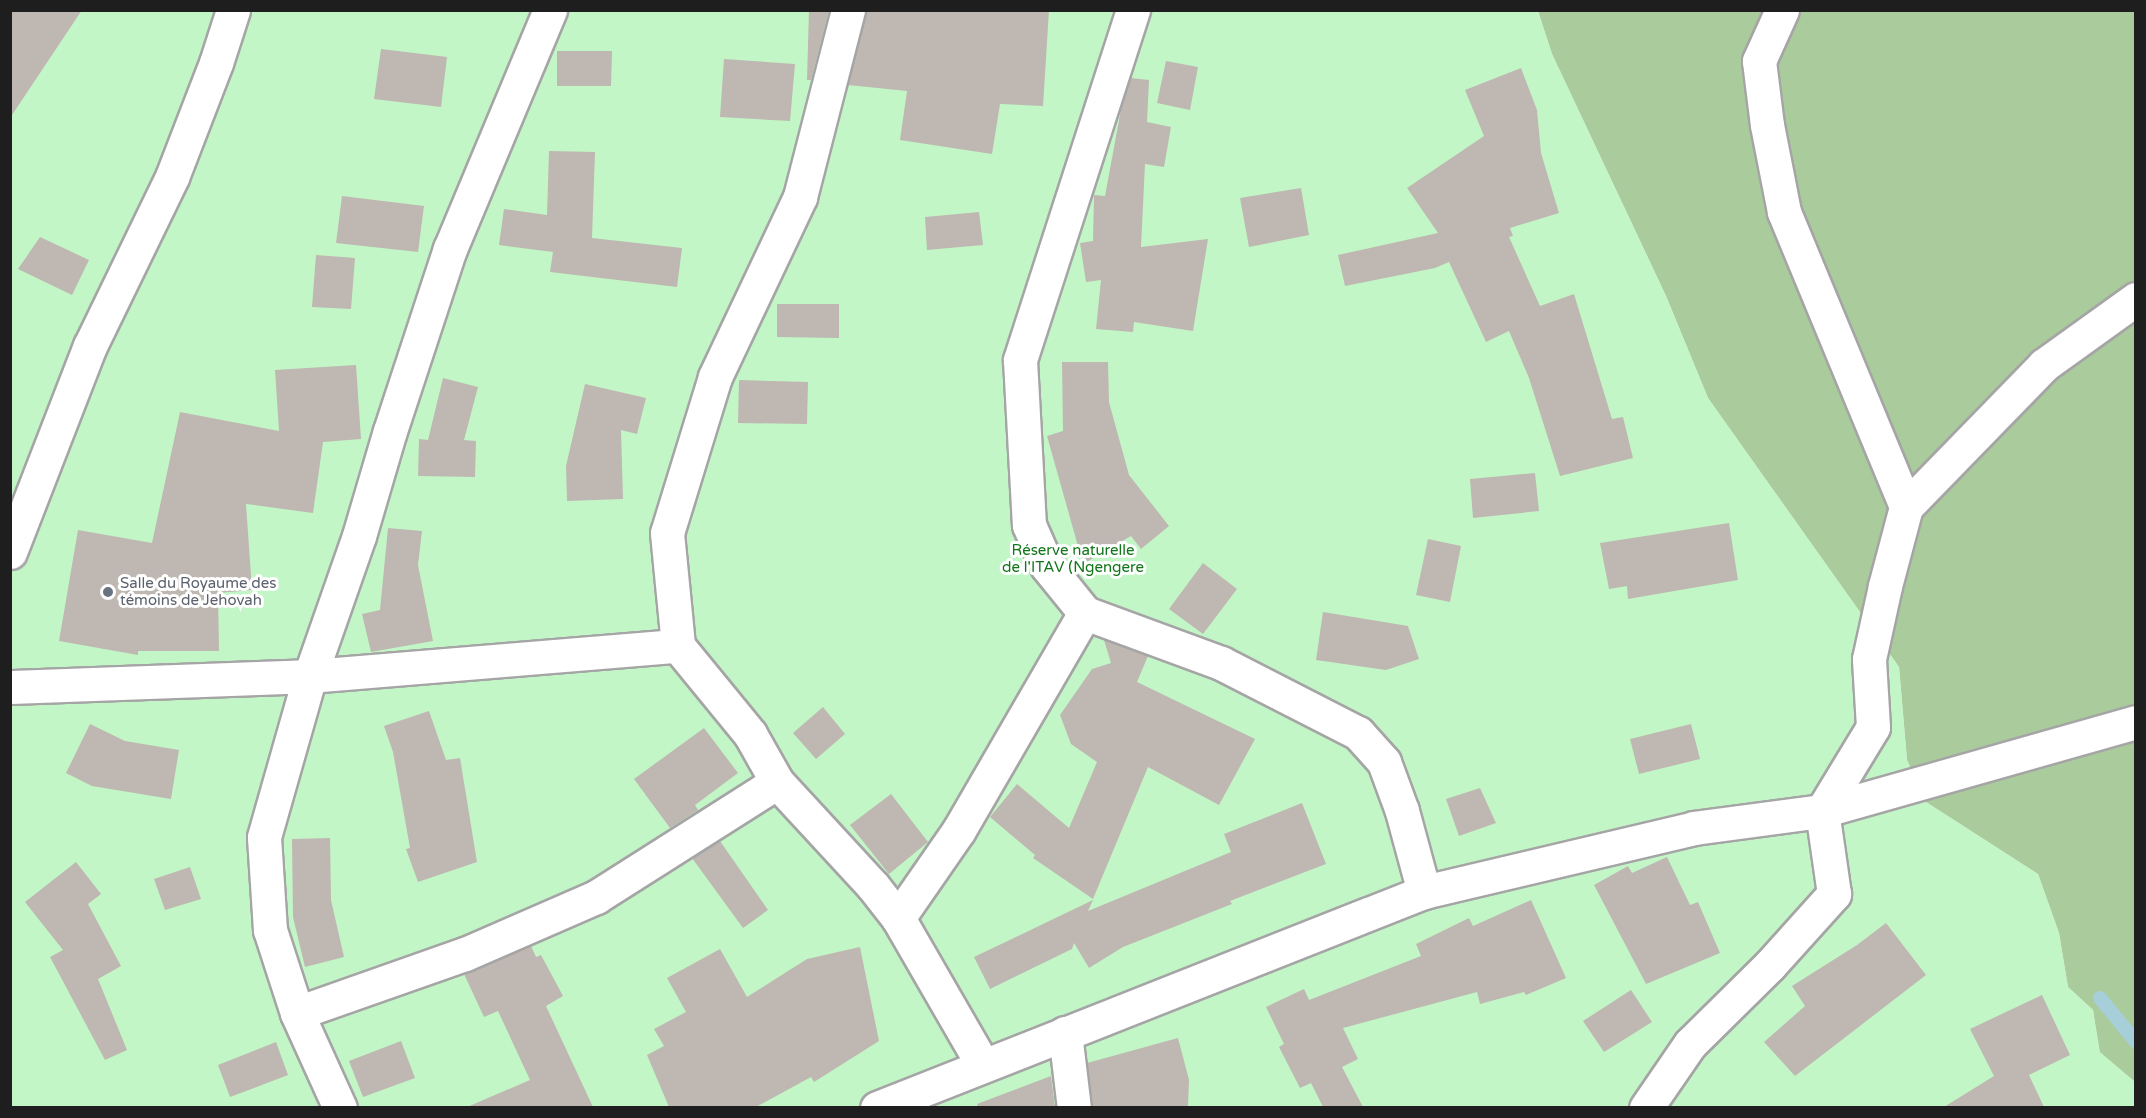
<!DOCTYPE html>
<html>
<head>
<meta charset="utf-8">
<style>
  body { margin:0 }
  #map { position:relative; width:2146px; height:1118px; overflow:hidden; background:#eeebe4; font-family:"Varela Round",sans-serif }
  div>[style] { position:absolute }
  .forest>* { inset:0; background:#aacb9b }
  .park>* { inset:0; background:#c3f6c7 }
  .stream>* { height:14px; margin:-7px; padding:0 7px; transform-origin:7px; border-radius:7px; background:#a7cfda }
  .building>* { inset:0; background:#bfb7b1 }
  .roads { filter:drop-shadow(2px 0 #a5a5a5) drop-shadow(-2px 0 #a5a5a5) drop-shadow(0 2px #a5a5a5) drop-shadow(0 -2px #a5a5a5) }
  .minor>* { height:33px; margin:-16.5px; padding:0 16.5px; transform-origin:16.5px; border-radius:16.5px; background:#fff }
  .dots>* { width:16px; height:16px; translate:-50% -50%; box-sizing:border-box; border:3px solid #fff; border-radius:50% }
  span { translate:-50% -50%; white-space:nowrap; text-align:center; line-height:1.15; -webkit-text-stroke:6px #fff; paint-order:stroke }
  .park-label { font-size:15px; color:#117619 }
  .worship-label { font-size:15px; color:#5b616d }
  .left { translate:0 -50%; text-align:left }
  .frame { position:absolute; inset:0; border:12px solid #1e1e1e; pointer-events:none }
</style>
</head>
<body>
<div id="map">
  <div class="forest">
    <i style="clip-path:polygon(1538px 11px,2135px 11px,2135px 1082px,2099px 1052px,2093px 1010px,2068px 987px,2059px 933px,2038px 874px,1926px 802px,1907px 760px,1899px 667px,1708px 398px,1666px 296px,1552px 54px)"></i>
  </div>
  <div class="park">
    <i style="clip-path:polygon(10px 11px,1538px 11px,1552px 54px,1666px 296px,1708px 398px,1899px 667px,1907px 760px,1926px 802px,2038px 874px,2059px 933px,2068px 987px,2093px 1010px,2100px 1052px,2135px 1082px,2135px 1107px,11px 1107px)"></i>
  </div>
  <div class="stream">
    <i style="left:2100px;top:998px;width:57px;rotate:50.7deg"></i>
  </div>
  <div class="building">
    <i style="clip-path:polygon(10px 10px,82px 10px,10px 118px)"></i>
    <i style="clip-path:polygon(809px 10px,829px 10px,811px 80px,807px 80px)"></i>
    <i style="clip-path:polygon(866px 10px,1049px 10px,1043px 106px,1000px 104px,992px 154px,900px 140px,907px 91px,848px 85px)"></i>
    <i style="clip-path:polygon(381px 49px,447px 57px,441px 107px,374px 99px)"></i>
    <i style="clip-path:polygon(557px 51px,612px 51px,611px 86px,557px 86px)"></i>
    <i style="clip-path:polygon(724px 59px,795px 64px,790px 121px,720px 117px)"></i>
    <i style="clip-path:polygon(1166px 61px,1198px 67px,1190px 110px,1157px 103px)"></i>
    <i style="clip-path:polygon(1521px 68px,1537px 110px,1541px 153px,1559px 213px,1510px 228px,1513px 236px,1509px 237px,1540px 306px,1574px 294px,1612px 419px,1623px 417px,1633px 458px,1560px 476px,1529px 378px,1509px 331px,1486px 342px,1449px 262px,1435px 268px,1345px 286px,1338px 255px,1438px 233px,1407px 188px,1484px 136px,1465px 90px)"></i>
    <i style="clip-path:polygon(1131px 78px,1149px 80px,1147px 122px,1171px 127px,1164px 167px,1145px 164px,1141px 247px,1208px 239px,1193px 331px,1134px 322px,1133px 332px,1096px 329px,1101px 280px,1086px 282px,1080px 243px,1093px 241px,1094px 195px,1105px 196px,1122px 104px)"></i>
    <i style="clip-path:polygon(549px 151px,595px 152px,592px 238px,682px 248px,677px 287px,550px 272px,553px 252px,499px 245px,504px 209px,547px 215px)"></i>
    <i style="clip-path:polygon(1301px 188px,1309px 235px,1249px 247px,1240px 198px)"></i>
    <i style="clip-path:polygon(342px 196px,424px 206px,418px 252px,336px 243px)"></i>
    <i style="clip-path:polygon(979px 212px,983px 245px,927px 250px,925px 217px)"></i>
    <i style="clip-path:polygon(40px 237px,89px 260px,72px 295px,18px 269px)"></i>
    <i style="clip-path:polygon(316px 255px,355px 258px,351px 309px,312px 307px)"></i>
    <i style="clip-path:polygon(777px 304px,839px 304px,839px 338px,777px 337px)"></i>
    <i style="clip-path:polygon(1062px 362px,1108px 362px,1109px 402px,1129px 475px,1169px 526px,1141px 549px,1131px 536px,1083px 564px,1047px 436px,1063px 431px)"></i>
    <i style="clip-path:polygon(356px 365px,361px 439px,323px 442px,313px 513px,246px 504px,252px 590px,218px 593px,219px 651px,138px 651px,138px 655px,59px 641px,78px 530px,152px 543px,180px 412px,279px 431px,275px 370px)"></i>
    <i style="clip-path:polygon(443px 378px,478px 387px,464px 440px,476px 441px,475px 477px,418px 476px,419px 439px,428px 440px)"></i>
    <i style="clip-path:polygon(739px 380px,808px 382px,807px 424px,738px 423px)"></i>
    <i style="clip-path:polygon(585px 384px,646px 398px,637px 434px,621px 430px,623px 499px,567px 501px,566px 466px)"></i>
    <i style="clip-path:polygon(1535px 473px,1539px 511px,1473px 518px,1470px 479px)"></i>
    <i style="clip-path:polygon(1729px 523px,1738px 580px,1628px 599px,1627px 586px,1609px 589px,1600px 543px)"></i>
    <i style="clip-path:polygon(388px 528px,422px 531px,418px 565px,433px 641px,371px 652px,362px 614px,380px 610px)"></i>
    <i style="clip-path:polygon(1428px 539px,1461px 546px,1450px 602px,1416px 595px)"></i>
    <i style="clip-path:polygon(1203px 563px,1237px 589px,1203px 634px,1169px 609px)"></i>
    <i style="clip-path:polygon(1323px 612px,1408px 626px,1419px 659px,1386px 670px,1316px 660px)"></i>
    <i style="clip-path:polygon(1104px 640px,1148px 656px,1137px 682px,1255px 739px,1219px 805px,1148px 767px,1093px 899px,1033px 858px,1035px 855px,990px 817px,1017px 784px,1069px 828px,1097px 762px,1071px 744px,1060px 715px,1092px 669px,1111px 663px)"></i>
    <i style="clip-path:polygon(823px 707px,845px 734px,816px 759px,793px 733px)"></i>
    <i style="clip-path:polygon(429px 711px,446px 760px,460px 758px,477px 862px,418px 882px,406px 849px,410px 848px,393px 752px,384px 726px)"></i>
    <i style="clip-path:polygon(90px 724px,125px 741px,179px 750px,171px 799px,92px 786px,66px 773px)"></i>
    <i style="clip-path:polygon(1691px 724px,1700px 759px,1639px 774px,1630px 739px)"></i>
    <i style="clip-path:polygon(704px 728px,738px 773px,695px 805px,698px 810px,670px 828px,634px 779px)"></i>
    <i style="clip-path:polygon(1480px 788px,1496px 823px,1459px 836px,1446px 799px)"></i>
    <i style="clip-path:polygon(891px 794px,928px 842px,889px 874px,850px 825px)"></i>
    <i style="clip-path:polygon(1302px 803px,1326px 864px,1230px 901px,1232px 904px,1123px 947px,1089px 968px,1074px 943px,1072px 949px,990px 989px,974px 957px,1093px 900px,1088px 911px,1231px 852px,1224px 834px)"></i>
    <i style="clip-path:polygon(330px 838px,331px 900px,344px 957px,305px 967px,293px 917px,292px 839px)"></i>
    <i style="clip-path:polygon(720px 841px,768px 910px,743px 928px,692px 858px)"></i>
    <i style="clip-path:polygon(1667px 857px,1690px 905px,1698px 902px,1720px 953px,1646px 984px,1594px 885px,1628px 866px,1632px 873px)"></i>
    <i style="clip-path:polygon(76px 862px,101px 894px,88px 904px,121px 966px,98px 979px,127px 1050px,105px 1060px,50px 957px,63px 950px,25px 902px)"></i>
    <i style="clip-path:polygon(190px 867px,201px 899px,165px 910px,154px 879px)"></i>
    <i style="clip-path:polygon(1531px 900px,1566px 978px,1526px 995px,1524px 992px,1480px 1004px,1477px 992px,1343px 1028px,1358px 1059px,1342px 1067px,1363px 1107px,1323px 1107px,1311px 1083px,1300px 1088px,1279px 1047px,1284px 1044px,1266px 1007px,1304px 989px,1309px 1000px,1421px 956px,1416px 944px,1469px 918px,1473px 926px)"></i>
    <i style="clip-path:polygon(1886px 923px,1926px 975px,1795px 1076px,1764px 1042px,1805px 1006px,1792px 986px,1857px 945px)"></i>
    <i style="clip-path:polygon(531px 946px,536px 957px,541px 955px,563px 996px,546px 1006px,593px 1107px,467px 1107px,530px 1080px,498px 1011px,484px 1017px,464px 974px)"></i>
    <i style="clip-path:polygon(860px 947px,879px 1041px,814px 1082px,811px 1077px,756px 1107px,669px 1107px,647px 1055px,664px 1046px,654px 1029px,686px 1012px,667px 978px,720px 949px,747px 997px,807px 959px)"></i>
    <i style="clip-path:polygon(1631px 990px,1652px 1022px,1604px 1052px,1583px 1021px)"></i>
    <i style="clip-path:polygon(2042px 995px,2070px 1055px,2029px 1075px,2044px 1107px,1944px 1107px,1994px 1076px,1970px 1029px)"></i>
    <i style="clip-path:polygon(1178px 1038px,1189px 1080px,1188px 1107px,1092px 1107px,1087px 1063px)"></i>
    <i style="clip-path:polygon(401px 1041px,415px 1078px,363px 1097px,349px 1061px)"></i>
    <i style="clip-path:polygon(276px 1042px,288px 1075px,230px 1097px,218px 1065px)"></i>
    <i style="clip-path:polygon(1051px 1076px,1055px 1107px,978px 1107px,977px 1104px)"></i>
  </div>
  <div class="roads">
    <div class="minor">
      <i style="left:848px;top:10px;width:193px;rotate:104.4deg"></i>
      <i style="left:800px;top:197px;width:199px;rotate:115.3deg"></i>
      <i style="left:715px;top:377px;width:163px;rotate:107.1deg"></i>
      <i style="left:667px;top:533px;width:114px;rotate:84.4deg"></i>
      <i style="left:678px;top:646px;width:114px;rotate:50.7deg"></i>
      <i style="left:750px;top:734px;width:55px;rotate:60.6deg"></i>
      <i style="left:777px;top:782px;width:142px;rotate:47.3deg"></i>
      <i style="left:873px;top:886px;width:41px;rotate:52deg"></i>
      <i style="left:898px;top:918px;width:170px;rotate:60deg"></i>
      <i style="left:1133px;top:10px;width:368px;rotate:107.9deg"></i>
      <i style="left:1020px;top:360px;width:165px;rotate:86.9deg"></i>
      <i style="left:1029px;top:525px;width:45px;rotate:66.3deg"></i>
      <i style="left:1047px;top:566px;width:60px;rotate:51deg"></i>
      <i style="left:1085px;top:613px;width:145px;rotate:20.2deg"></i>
      <i style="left:1221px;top:663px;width:154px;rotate:27.1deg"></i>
      <i style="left:1358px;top:733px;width:39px;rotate:48deg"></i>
      <i style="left:1384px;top:762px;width:52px;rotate:69.8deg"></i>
      <i style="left:1402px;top:811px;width:84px;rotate:74.8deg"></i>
      <i style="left:1782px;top:10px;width:56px;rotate:114.3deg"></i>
      <i style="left:1759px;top:61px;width:64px;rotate:82.9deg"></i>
      <i style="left:1767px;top:125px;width:89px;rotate:78.9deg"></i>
      <i style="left:1784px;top:212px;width:319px;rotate:67.5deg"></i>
      <i style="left:10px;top:552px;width:221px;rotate:-68.8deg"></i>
      <i style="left:90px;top:346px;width:188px;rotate:-64.1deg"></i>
      <i style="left:172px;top:177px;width:122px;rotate:-68.9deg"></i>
      <i style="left:216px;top:63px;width:56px;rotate:-72.2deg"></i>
      <i style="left:10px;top:687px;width:300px;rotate:-2.1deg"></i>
      <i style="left:310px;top:676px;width:369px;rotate:-4.7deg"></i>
      <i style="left:898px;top:918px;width:107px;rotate:-55.3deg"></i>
      <i style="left:959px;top:830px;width:251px;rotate:-59.9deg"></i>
      <i style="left:297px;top:1013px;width:178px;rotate:-19.4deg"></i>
      <i style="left:465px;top:954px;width:143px;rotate:-23.5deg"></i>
      <i style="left:596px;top:897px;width:214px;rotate:-32.4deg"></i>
      <i style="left:1065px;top:1033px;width:76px;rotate:83.2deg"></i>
      <i style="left:340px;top:1108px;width:104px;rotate:-114.4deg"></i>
      <i style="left:297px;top:1013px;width:87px;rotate:-108deg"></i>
      <i style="left:270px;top:930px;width:93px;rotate:-93.7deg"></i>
      <i style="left:264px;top:837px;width:167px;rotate:-74.1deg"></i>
      <i style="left:310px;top:676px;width:148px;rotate:-70.7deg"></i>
      <i style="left:359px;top:536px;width:109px;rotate:-73.6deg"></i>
      <i style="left:390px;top:431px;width:192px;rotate:-71.8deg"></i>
      <i style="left:450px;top:249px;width:259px;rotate:-67.3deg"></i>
      <i style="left:877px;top:1108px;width:588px;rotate:-21.55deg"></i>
      <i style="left:1424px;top:892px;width:277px;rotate:-13.3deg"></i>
      <i style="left:1694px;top:828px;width:129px;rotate:-7.6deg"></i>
      <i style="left:1822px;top:811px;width:326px;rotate:-15.8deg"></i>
      <i style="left:1646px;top:1108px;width:78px;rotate:-55.5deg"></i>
      <i style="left:1690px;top:1044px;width:112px;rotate:-44.6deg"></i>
      <i style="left:1770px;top:965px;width:96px;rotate:-48deg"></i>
      <i style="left:1834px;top:894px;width:84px;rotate:-98.2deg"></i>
      <i style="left:1822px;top:811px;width:98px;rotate:-58.7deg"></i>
      <i style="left:1873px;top:727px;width:68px;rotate:-93.4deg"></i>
      <i style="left:1869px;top:659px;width:75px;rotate:-77.6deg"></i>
      <i style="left:1885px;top:586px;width:82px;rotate:-75.1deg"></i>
      <i style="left:1906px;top:507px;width:198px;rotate:-45.8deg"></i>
      <i style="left:2044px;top:365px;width:113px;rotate:-35.7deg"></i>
    </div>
  </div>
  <div class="dots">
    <i style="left:108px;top:592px;background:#6b7280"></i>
  </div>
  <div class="park-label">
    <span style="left:1073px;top:559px">Réserve naturelle<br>de l'ITAV (Ngengere</span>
  </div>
  <div class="worship-label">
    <span class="left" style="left:120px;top:592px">Salle du Royaume des<br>témoins de Jehovah</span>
  </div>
  <div class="frame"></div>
</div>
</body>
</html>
